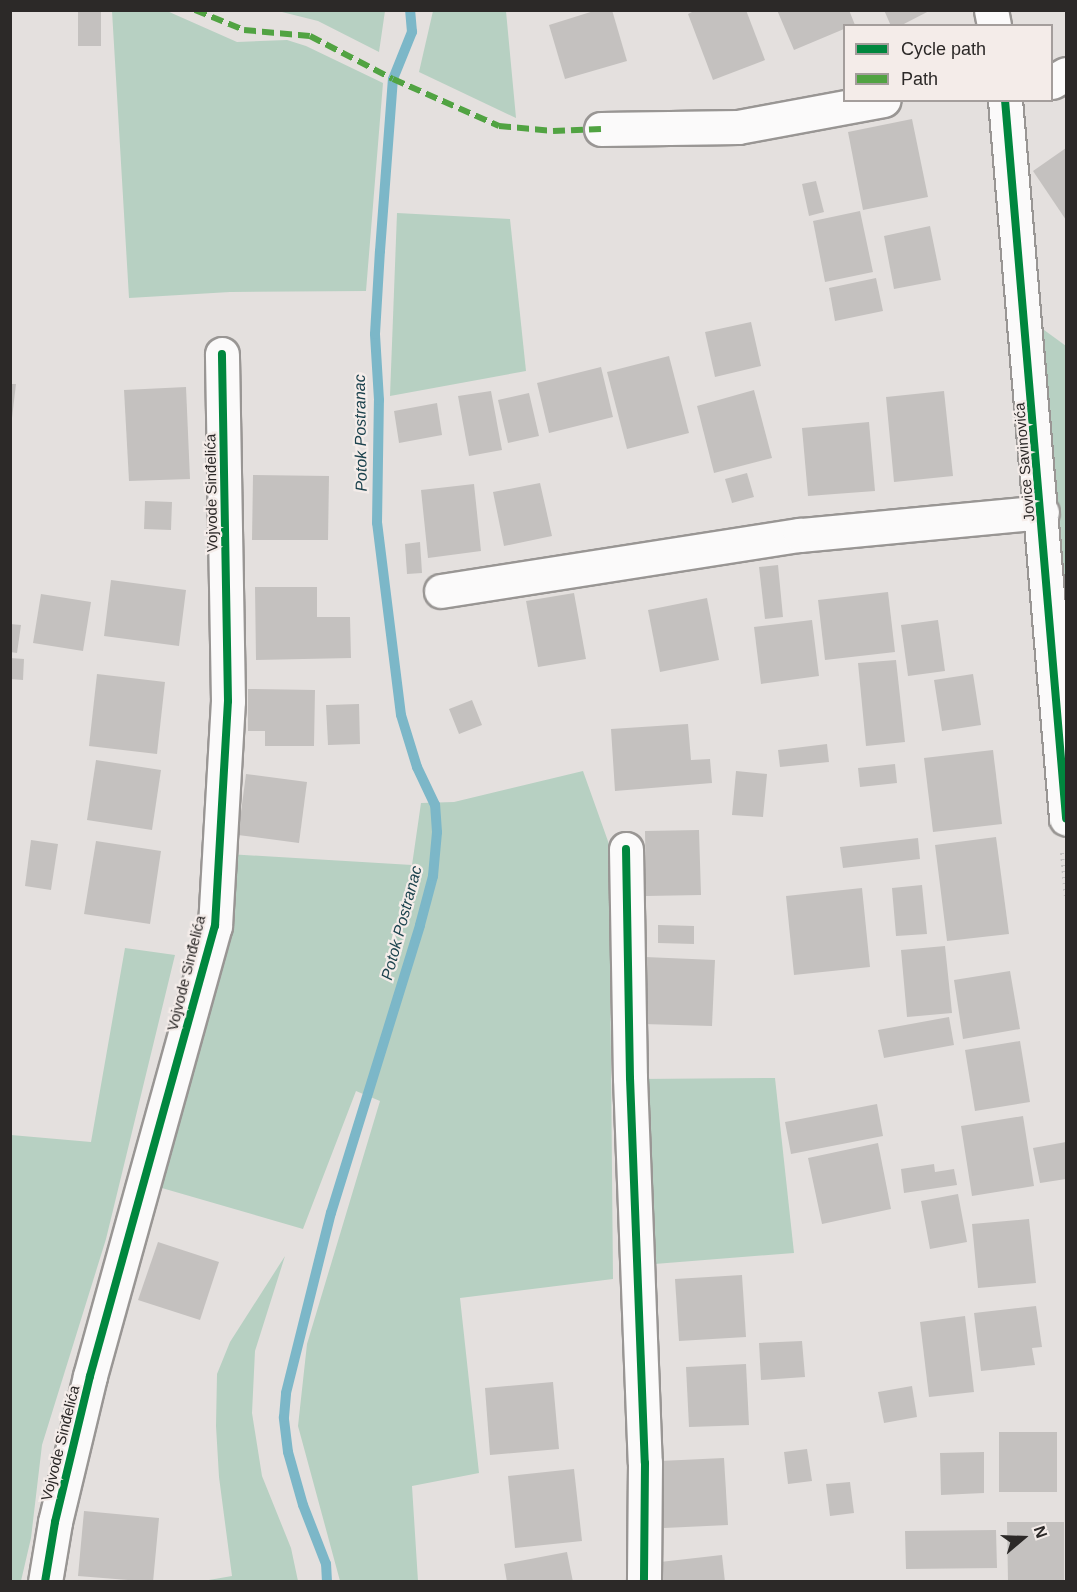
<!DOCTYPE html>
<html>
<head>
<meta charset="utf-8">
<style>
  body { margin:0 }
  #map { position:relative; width:1077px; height:1592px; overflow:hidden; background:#e4e0de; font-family:Arial,sans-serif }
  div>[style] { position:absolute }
  .green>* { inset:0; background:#b7d0c2 }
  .stream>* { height:10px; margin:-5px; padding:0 5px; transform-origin:5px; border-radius:5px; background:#7cb7c8 }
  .building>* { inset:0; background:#c4c1bf }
  .path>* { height:4px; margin-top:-2px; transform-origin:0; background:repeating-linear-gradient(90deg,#c3c1c1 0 1.5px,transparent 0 6px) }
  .roads { filter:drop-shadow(2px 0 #999694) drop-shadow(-2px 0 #999694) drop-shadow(0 2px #999694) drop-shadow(0 -2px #999694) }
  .street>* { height:33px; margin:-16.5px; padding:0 16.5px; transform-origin:16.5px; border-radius:16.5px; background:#fbfafa }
  .quiet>* { height:6px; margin-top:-3px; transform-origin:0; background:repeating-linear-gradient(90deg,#51a342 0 12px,transparent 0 18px) }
  .cycleway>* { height:8px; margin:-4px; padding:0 4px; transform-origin:4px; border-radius:4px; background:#00873e }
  span { translate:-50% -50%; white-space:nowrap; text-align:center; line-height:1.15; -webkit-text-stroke:4.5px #f4ece9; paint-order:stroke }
  .street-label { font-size:15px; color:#2c2928 }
  .water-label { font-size:16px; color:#1b424d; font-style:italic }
  .frame { position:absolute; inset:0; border:12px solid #2c2928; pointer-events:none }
  .legend { position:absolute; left:843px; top:24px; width:210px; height:78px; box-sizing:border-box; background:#f4ece9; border:2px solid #a49e9c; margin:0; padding:8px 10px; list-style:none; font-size:18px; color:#2c2928 }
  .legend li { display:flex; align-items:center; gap:12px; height:30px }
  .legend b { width:30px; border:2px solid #a49e9c }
  .north { position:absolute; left:993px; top:1508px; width:60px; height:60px; -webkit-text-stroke:4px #f4ece9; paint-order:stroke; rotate:71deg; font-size:16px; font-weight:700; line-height:24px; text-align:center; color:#2c2928 }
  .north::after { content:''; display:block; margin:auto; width:21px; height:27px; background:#2c2928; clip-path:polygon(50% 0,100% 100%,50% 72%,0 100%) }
</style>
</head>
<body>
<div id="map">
  <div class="green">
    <i style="clip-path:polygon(112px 11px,167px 11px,237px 42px,287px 40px,306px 46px,383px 83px,366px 291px,230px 292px,129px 298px)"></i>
    <i style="clip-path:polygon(278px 11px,385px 11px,379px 52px,318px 21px)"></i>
    <i style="clip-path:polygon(433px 11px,506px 11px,516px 118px,419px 72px)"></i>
    <i style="clip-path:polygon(397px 213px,510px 219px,526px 371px,390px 396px)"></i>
    <i style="clip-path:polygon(1040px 327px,1066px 346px,1066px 623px)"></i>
    <i style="clip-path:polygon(583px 771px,609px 844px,613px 1279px,460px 1298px,479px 1473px,412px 1486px,418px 1581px,340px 1581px,298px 1426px,307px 1344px,380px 1101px,356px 1091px,303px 1229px,148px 1184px,228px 854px,412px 865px,421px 803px,454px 802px)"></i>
    <i style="clip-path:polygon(125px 948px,175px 955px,106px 1239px,42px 1445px,31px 1538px,21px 1581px,11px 1581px,11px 1135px,91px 1142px)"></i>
    <i style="clip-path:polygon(775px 1078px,794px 1253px,642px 1265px,636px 1079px)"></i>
    <i style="clip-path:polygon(285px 1256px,255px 1351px,252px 1413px,262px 1476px,291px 1548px,298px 1581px,203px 1581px,232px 1576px,219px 1477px,216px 1426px,217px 1374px,230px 1342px)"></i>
  </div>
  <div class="stream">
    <i style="left:327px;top:1582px;width:18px;rotate:-93deg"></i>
    <i style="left:326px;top:1564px;width:63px;rotate:-111.3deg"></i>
    <i style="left:303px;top:1505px;width:55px;rotate:-105.8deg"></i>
    <i style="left:288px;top:1452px;width:35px;rotate:-97deg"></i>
    <i style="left:284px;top:1417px;width:24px;rotate:-85deg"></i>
    <i style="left:286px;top:1393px;width:186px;rotate:-76deg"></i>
    <i style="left:331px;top:1213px;width:301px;rotate:-72.8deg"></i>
    <i style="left:420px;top:925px;width:51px;rotate:-75.1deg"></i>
    <i style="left:433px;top:876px;width:44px;rotate:-84.8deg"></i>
    <i style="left:437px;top:832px;width:27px;rotate:-94deg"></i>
    <i style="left:435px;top:805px;width:42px;rotate:-115.3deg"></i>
    <i style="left:417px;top:767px;width:54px;rotate:-107.1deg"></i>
    <i style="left:401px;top:715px;width:193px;rotate:-97.1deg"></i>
    <i style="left:377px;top:523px;width:123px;rotate:-89.1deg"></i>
    <i style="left:379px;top:400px;width:66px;rotate:-93.5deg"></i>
    <i style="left:375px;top:334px;width:83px;rotate:-86.6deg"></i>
    <i style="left:380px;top:251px;width:172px;rotate:-85.7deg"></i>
    <i style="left:393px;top:79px;width:51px;rotate:-68deg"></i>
    <i style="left:412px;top:32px;width:22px;rotate:-95deg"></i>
  </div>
  <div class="building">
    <i style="clip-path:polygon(597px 10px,612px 10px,627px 61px,565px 79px,549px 25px)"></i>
    <i style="clip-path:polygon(696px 10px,746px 10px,765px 60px,713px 80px,688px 14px)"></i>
    <i style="clip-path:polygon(777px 10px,849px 10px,855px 25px,844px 26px,844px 29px,794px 50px)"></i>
    <i style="clip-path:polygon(884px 10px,931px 10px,900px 26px,891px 26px)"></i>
    <i style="clip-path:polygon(101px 11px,101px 46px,78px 46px,78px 12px)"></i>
    <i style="clip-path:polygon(912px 119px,928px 197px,863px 210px,848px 132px)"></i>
    <i style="clip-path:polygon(1066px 148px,1066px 220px,1033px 171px)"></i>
    <i style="clip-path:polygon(816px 181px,824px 212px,809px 216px,802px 184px)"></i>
    <i style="clip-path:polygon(860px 211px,873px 272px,825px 282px,813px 221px)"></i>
    <i style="clip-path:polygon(930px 226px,941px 280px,894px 289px,884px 236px)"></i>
    <i style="clip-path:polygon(876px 278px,883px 311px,835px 321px,829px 288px)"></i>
    <i style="clip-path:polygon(751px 322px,761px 366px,715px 377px,705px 332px)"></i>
    <i style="clip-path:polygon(669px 356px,689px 433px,627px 449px,607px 372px)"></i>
    <i style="clip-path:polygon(601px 367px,613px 417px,549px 433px,537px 383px)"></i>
    <i style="clip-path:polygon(10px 384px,16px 384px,12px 418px,10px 418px)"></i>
    <i style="clip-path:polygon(186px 387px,190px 479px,129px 481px,124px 390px)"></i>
    <i style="clip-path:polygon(754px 390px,772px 458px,714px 473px,697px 406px)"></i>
    <i style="clip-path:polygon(491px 391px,502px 450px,469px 456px,458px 396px)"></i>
    <i style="clip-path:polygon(944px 391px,953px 476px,894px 482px,886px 397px)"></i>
    <i style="clip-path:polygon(529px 393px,539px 436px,508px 443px,498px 400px)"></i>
    <i style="clip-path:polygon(437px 403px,442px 435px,399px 443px,394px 411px)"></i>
    <i style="clip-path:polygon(869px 422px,875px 491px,808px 496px,802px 428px)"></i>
    <i style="clip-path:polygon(747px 473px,754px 497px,732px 503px,725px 479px)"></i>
    <i style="clip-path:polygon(253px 475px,329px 476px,328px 540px,252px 540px)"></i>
    <i style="clip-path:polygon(540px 483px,552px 536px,504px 546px,493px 492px)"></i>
    <i style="clip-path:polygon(474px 484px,481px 551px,428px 558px,421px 490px)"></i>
    <i style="clip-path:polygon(145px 501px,172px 502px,171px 530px,144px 529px)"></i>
    <i style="clip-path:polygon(420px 542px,422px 573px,407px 574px,405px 544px)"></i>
    <i style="clip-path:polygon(778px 565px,783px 617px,765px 619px,759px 567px)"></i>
    <i style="clip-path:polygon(111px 580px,186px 590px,179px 646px,104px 636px)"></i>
    <i style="clip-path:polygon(255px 587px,317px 587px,317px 617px,350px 617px,351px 658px,256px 660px)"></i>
    <i style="clip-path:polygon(888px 592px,895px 652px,825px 660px,818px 600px)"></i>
    <i style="clip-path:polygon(574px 593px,586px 659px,538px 667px,526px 601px)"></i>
    <i style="clip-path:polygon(41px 594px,91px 602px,83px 651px,33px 643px)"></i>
    <i style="clip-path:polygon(707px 598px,719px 660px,660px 672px,648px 610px)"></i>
    <i style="clip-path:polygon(812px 620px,819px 676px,761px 684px,754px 627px)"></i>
    <i style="clip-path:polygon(938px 620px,945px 671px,908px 676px,901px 625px)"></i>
    <i style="clip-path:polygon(10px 624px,21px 625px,17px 653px,10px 652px)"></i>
    <i style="clip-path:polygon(10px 658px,24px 659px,23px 680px,10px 679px)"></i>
    <i style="clip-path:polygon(896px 660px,905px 742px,866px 746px,858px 663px)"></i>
    <i style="clip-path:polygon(97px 674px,165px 682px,157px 754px,89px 746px)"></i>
    <i style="clip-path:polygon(973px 674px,981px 725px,942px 731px,934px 680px)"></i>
    <i style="clip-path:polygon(248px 689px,315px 690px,314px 746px,265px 746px,265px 731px,248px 731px)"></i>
    <i style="clip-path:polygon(472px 700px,482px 725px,459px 734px,449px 709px)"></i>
    <i style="clip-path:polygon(359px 704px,360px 744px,328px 745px,326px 705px)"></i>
    <i style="clip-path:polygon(688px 724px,691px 760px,710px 759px,712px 783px,615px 791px,611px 729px)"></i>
    <i style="clip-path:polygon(827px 744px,829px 762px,780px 767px,778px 750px)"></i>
    <i style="clip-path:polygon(993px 750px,1002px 824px,933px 832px,924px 758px)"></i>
    <i style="clip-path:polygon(96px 760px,161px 770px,152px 830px,87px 820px)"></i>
    <i style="clip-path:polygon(895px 764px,897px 783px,860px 787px,858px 768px)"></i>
    <i style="clip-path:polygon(736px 771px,767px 774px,763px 817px,732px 815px)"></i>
    <i style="clip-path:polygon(246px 774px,307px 782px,299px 843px,238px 835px)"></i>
    <i style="clip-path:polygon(699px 830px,701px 895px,646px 896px,645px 831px)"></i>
    <i style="clip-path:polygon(996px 837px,1009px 934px,947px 941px,935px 845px)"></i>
    <i style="clip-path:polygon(918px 838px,920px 859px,843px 868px,840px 847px)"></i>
    <i style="clip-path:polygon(31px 840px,58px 844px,51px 890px,25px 886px)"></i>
    <i style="clip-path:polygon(96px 841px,161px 851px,150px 924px,84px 914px)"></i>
    <i style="clip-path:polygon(922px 885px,927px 934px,896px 936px,892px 888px)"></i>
    <i style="clip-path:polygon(862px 888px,870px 967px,794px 975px,786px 896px)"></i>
    <i style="clip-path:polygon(658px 925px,694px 926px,694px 944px,658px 943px)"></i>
    <i style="clip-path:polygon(945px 946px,952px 1013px,907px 1017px,901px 950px)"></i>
    <i style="clip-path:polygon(645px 957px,715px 960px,712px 1026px,643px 1024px)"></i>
    <i style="clip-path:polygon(1010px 971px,1020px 1029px,963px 1039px,954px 980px)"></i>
    <i style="clip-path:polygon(949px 1017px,954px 1045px,884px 1058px,878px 1030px)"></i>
    <i style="clip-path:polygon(1020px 1041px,1030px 1102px,975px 1111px,965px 1050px)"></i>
    <i style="clip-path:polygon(877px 1104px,883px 1136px,791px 1154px,785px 1122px)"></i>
    <i style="clip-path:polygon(1023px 1116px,1034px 1186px,972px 1196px,961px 1126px)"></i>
    <i style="clip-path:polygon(1066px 1142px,1066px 1179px,1040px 1183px,1033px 1148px)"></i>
    <i style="clip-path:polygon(878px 1143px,891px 1209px,822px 1224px,808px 1158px)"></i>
    <i style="clip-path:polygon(934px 1164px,935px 1172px,954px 1169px,957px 1185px,904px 1193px,901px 1169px)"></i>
    <i style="clip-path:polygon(958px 1194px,967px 1242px,930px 1249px,921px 1201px)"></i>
    <i style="clip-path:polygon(1029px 1219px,1036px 1283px,978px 1288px,972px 1224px)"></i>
    <i style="clip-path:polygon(158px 1242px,219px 1262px,200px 1320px,138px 1300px)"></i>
    <i style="clip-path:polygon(742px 1275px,746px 1337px,679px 1341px,675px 1279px)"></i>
    <i style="clip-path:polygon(1036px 1306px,1042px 1347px,1032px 1348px,1035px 1365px,981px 1371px,974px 1313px)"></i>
    <i style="clip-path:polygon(965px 1316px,974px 1392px,929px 1397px,920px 1322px)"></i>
    <i style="clip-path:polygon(802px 1341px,805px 1377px,761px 1380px,759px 1343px)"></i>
    <i style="clip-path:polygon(746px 1364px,749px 1425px,689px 1427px,686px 1367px)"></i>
    <i style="clip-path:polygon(553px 1382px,559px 1449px,490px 1455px,485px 1388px)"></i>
    <i style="clip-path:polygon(912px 1386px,917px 1417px,884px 1423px,878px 1392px)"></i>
    <i style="clip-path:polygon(999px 1432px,1057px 1432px,1057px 1492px,999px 1492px)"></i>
    <i style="clip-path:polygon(807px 1449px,812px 1481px,788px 1484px,784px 1452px)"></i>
    <i style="clip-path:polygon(984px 1452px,984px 1493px,941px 1495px,940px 1453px)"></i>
    <i style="clip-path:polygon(724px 1458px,728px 1525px,664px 1528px,660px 1461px)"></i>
    <i style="clip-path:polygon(574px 1469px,582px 1541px,515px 1548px,508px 1476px)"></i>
    <i style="clip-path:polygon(850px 1482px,854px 1513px,830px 1516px,826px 1484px)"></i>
    <i style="clip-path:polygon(84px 1511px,159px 1518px,153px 1582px,78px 1576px)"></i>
    <i style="clip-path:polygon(1007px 1522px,1064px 1522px,1064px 1582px,1008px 1582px)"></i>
    <i style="clip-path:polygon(996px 1530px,997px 1568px,906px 1569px,905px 1531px)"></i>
    <i style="clip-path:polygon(567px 1552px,573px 1582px,507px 1582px,504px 1564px)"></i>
    <i style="clip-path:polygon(722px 1555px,725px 1582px,662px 1582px,660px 1562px)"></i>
  </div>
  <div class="path">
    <i style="left:1062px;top:853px;width:44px;rotate:84.8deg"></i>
  </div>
  <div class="roads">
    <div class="street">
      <i style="left:991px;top:10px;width:16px;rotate:79deg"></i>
      <i style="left:1052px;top:82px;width:16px;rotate:-30deg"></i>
      <i style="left:1005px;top:100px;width:721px;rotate:85.14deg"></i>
      <i style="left:601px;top:129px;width:137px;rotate:-0.8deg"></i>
      <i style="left:738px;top:127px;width:148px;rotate:-10.5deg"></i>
      <i style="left:441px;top:591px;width:363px;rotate:-8.9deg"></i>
      <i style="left:800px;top:535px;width:243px;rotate:-5.4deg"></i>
      <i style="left:626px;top:849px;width:229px;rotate:89deg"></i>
      <i style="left:630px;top:1078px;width:385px;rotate:87.8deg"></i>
      <i style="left:645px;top:1463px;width:119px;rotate:90.5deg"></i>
      <i style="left:45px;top:1582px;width:61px;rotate:-80.5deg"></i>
      <i style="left:55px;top:1522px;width:150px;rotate:-76.5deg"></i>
      <i style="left:90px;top:1376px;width:467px;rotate:-74.5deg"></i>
      <i style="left:215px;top:926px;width:225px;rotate:-86.7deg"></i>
      <i style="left:228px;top:701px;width:347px;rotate:-91deg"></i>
    </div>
  </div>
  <div class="quiet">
    <i style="left:195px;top:10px;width:53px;rotate:22.2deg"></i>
    <i style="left:244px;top:30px;width:66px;rotate:5.2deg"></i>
    <i style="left:310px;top:36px;width:93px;rotate:27.4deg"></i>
    <i style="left:393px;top:79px;width:116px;rotate:23.9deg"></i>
    <i style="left:499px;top:126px;width:54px;rotate:5.3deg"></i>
    <i style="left:553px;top:131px;width:48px;rotate:-2.4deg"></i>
  </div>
  <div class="cycleway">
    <i style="left:1005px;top:100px;width:721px;rotate:85.14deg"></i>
    <i style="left:626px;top:849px;width:229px;rotate:89deg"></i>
    <i style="left:630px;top:1078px;width:385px;rotate:87.8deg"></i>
    <i style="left:645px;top:1463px;width:119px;rotate:90.5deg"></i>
    <i style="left:45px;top:1582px;width:61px;rotate:-80.5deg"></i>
    <i style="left:55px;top:1522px;width:150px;rotate:-76.5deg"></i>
    <i style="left:90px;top:1376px;width:467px;rotate:-74.5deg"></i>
    <i style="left:215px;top:926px;width:225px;rotate:-86.7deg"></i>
    <i style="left:228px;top:701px;width:347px;rotate:-91deg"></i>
  </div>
  <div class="street-label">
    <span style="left:1024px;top:462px;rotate:-95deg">Jovice Savinovića</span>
    <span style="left:211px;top:493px;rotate:-91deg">Vojvode Sinđelića</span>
    <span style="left:186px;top:973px;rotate:-76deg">Vojvode Sinđelića</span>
    <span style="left:60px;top:1443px;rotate:-76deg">Vojvode Sinđelića</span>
  </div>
  <div class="water-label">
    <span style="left:361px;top:433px;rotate:-91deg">Potok Postranac</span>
    <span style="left:402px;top:923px;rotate:-75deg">Potok Postranac</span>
  </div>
  <div class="frame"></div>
  <ul class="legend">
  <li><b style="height:8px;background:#00873e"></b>Cycle path</li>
  <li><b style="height:8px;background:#51a342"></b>Path</li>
  </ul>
  <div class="north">N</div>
</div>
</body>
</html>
